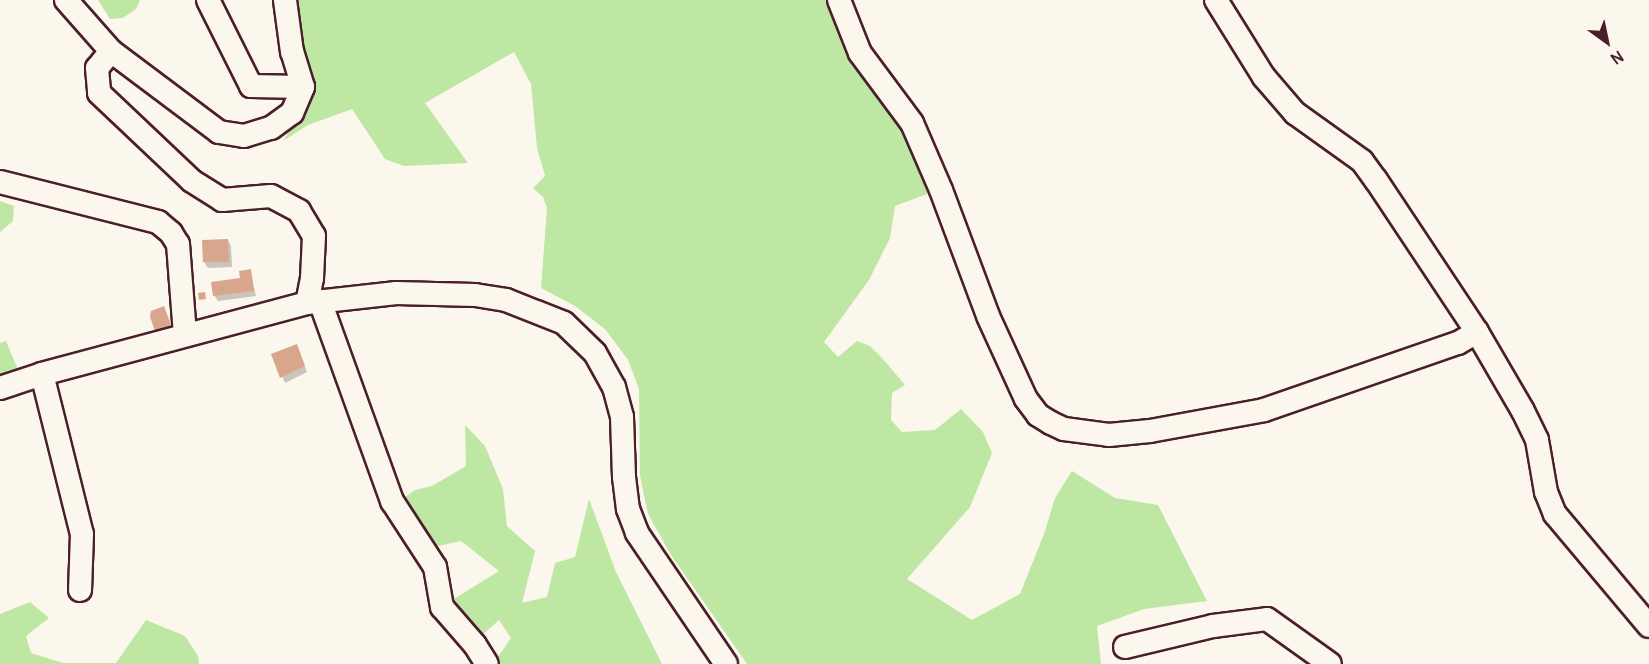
<!DOCTYPE html>
<html>
<head>
<meta charset="utf-8">
<style>
  body { margin:0 }
  #map { position:relative; width:1649px; height:664px; overflow:hidden; background:#fbf7ec; font-family:Pangolin,sans-serif }
  div>[style] { position:absolute }
  .green>* { inset:0; background:#bee7a4 }
  .shadow>* { inset:0; background:#0003 }
  .building>* { inset:0; background:#d9a68d }
  .roads { filter:drop-shadow(2px 0 #4a1f2b) drop-shadow(-2px 0 #4a1f2b) drop-shadow(0 2px #4a1f2b) drop-shadow(0 -2px #4a1f2b) }
  .minor>* { height:22px; margin:-11px; padding:0 11px; transform-origin:11px; border-radius:11px; background:#fbf7ec }
  span { translate:-50% -50%; white-space:nowrap; text-align:center; line-height:1.15; -webkit-text-stroke:4.5px #fbf7ec; paint-order:stroke }
  .north { position:absolute; left:1577px; top:12px; width:60px; height:60px; -webkit-text-stroke:4px #fbf7ec; paint-order:stroke; rotate:147deg; font-size:16px; font-weight:700; line-height:24px; text-align:center; color:#4a1f2b }
  .north::after { content:''; display:block; margin:auto; width:21px; height:27px; background:#4a1f2b; clip-path:polygon(50% 0,100% 100%,50% 72%,0 100%) }
</style>
</head>
<body>
<div id="map">
  <div class="green">
    <i style="clip-path:polygon(98px 0,140px 0,136px 9px,123px 18px,110px 19px)"></i>
    <i style="clip-path:polygon(292px 0,827px 0,847px 48px,913px 144px,930px 193px,895px 206px,890px 238px,869px 280px,824px 342px,838px 357px,857px 341px,870px 346px,883px 359px,905px 385px,892px 393px,891px 420px,902px 432px,935px 430px,961px 409px,983px 432px,992px 453px,970px 507px,907px 579px,972px 620px,1020px 594px,1044px 534px,1055px 498px,1072px 471px,1115px 498px,1158px 505px,1207px 601px,1144px 609px,1097px 626px,1101px 664px,747px 664px,671px 555px,648px 514px,640px 476px,639px 389px,628px 360px,605px 329px,575px 306px,541px 288px,547px 208px,543px 197px,533px 188px,545px 176px,537px 148px,531px 84px,514px 52px,425px 103px,468px 163px,404px 166px,385px 159px,352px 109px,308px 125px,283px 141px,296px 121px,298px 43px)"></i>
    <i style="clip-path:polygon(0 201px,14px 206px,13px 221px,0 232px)"></i>
    <i style="clip-path:polygon(6px 341px,18px 370px,0 375px,0 343px)"></i>
    <i style="clip-path:polygon(465px 425px,485px 446px,503px 489px,507px 526px,535px 551px,522px 603px,547px 597px,555px 563px,575px 557px,589px 499px,616px 572px,662px 664px,493px 664px,511px 638px,499px 620px,478px 639px,449px 602px,499px 571px,461px 541px,429px 548px,400px 501px,415px 490px,432px 486px,466px 466px)"></i>
    <i style="clip-path:polygon(30px 602px,49px 618px,26px 636px,31px 653px,63px 663px,116px 663px,146px 620px,185px 636px,198px 656px,199px 664px,0 664px,0 614px)"></i>
  </div>
  <div class="shadow">
    <i style="clip-path:polygon(228px 240px,231px 246px,232px 267px,208px 268px,204px 262px)"></i>
    <i style="clip-path:polygon(250px 271px,256px 296px,218px 301px,214px 295px,241px 280px)"></i>
    <i style="clip-path:polygon(164px 308px,173px 331px,160px 336px,156px 330px)"></i>
    <i style="clip-path:polygon(299px 352px,307px 372px,285px 383px,273px 355px)"></i>
  </div>
  <div class="building">
    <i style="clip-path:polygon(228px 239px,229px 262px,203px 262px,202px 240px)"></i>
    <i style="clip-path:polygon(251px 269px,254px 291px,213px 296px,211px 282px,240px 278px,239px 271px)"></i>
    <i style="clip-path:polygon(205px 292px,206px 299px,199px 300px,198px 293px)"></i>
    <i style="clip-path:polygon(164px 306px,171px 325px,155px 331px,150px 317px,151px 311px)"></i>
    <i style="clip-path:polygon(297px 344px,305px 366px,280px 378px,271px 354px)"></i>
  </div>
  <div class="roads">
    <div class="minor">
      <i style="left:66px;top:0;width:68px;rotate:48.6deg"></i>
      <i style="left:111px;top:51px;width:135px;rotate:36.9deg"></i>
      <i style="left:219px;top:132px;width:25px;rotate:9deg"></i>
      <i style="left:244px;top:136px;width:28px;rotate:-17deg"></i>
      <i style="left:271px;top:128px;width:26px;rotate:-36deg"></i>
      <i style="left:292px;top:113px;width:28px;rotate:-67deg"></i>
      <i style="left:303px;top:87px;width:37px;rotate:-107deg"></i>
      <i style="left:292px;top:52px;width:52px;rotate:-97.7deg"></i>
      <i style="left:208px;top:0;width:96px;rotate:63.4deg"></i>
      <i style="left:251px;top:86px;width:52px;rotate:1.1deg"></i>
      <i style="left:839px;top:0;width:57px;rotate:68.4deg"></i>
      <i style="left:860px;top:53px;width:87px;rotate:53.4deg"></i>
      <i style="left:912px;top:123px;width:73px;rotate:66.6deg"></i>
      <i style="left:941px;top:190px;width:134px;rotate:69.5deg"></i>
      <i style="left:988px;top:316px;width:91px;rotate:65.4deg"></i>
      <i style="left:1026px;top:399px;width:20px;rotate:53deg"></i>
      <i style="left:1038px;top:415px;width:15px;rotate:32deg"></i>
      <i style="left:1051px;top:423px;width:14px;rotate:25deg"></i>
      <i style="left:1064px;top:429px;width:45px;rotate:7.6deg"></i>
      <i style="left:1109px;top:435px;width:41px;rotate:-5.6deg"></i>
      <i style="left:1150px;top:431px;width:116px;rotate:-10.4deg"></i>
      <i style="left:1264px;top:410px;width:205px;rotate:-19.1deg"></i>
      <i style="left:1458px;top:343px;width:22px;rotate:-30deg"></i>
      <i style="left:1216px;top:0;width:91px;rotate:58.1deg"></i>
      <i style="left:1264px;top:77px;width:48px;rotate:49.3deg"></i>
      <i style="left:1295px;top:113px;width:82px;rotate:35.6deg"></i>
      <i style="left:1362px;top:161px;width:24px;rotate:54deg"></i>
      <i style="left:1376px;top:180px;width:182px;rotate:56.4deg"></i>
      <i style="left:1477px;top:332px;width:91px;rotate:59.8deg"></i>
      <i style="left:1523px;top:411px;width:32px;rotate:64deg"></i>
      <i style="left:1537px;top:440px;width:53px;rotate:80.2deg"></i>
      <i style="left:1546px;top:492px;width:24px;rotate:68deg"></i>
      <i style="left:1555px;top:514px;width:146px;rotate:50deg"></i>
      <i style="left:111px;top:51px;width:22px;rotate:129deg"></i>
      <i style="left:97px;top:68px;width:25px;rotate:85deg"></i>
      <i style="left:99px;top:93px;width:128px;rotate:43.4deg"></i>
      <i style="left:192px;top:181px;width:36px;rotate:32deg"></i>
      <i style="left:222px;top:200px;width:49px;rotate:-4.7deg"></i>
      <i style="left:271px;top:196px;width:32px;rotate:28deg"></i>
      <i style="left:299px;top:211px;width:29px;rotate:59deg"></i>
      <i style="left:314px;top:236px;width:42px;rotate:92.7deg"></i>
      <i style="left:312px;top:278px;width:25px;rotate:101deg"></i>
      <i style="left:0;top:182px;width:163px;rotate:14.2deg"></i>
      <i style="left:158px;top:222px;width:17px;rotate:40deg"></i>
      <i style="left:171px;top:233px;width:13px;rotate:58deg"></i>
      <i style="left:178px;top:244px;width:90px;rotate:85.6deg"></i>
      <i style="left:320px;top:301px;width:213px;rotate:70.2deg"></i>
      <i style="left:392px;top:501px;width:79px;rotate:56.9deg"></i>
      <i style="left:435px;top:567px;width:41px;rotate:80.1deg"></i>
      <i style="left:442px;top:607px;width:50px;rotate:49deg"></i>
      <i style="left:475px;top:645px;width:22px;rotate:58deg"></i>
      <i style="left:42px;top:374px;width:165px;rotate:76deg"></i>
      <i style="left:82px;top:534px;width:56px;rotate:92deg"></i>
      <i style="left:0;top:388px;width:44px;rotate:-18.4deg"></i>
      <i style="left:42px;top:374px;width:274px;rotate:-15deg"></i>
      <i style="left:307px;top:303px;width:90px;rotate:-6.4deg"></i>
      <i style="left:396px;top:293px;width:79px;rotate:1.5deg"></i>
      <i style="left:475px;top:295px;width:31px;rotate:9deg"></i>
      <i style="left:506px;top:300px;width:62px;rotate:21.6deg"></i>
      <i style="left:564px;top:323px;width:43px;rotate:44.1deg"></i>
      <i style="left:595px;top:353px;width:39px;rotate:61deg"></i>
      <i style="left:614px;top:387px;width:31px;rotate:75deg"></i>
      <i style="left:622px;top:417px;width:60px;rotate:88.1deg"></i>
      <i style="left:624px;top:477px;width:32px;rotate:83deg"></i>
      <i style="left:628px;top:509px;width:26px;rotate:69deg"></i>
      <i style="left:637px;top:533px;width:158px;rotate:55.8deg"></i>
      <i style="left:1125px;top:647px;width:90px;rotate:-13.4deg"></i>
      <i style="left:1213px;top:626px;width:54px;rotate:-7.4deg"></i>
      <i style="left:1267px;top:619px;width:77px;rotate:35.5deg"></i>
    </div>
  </div>
  <div class="north">N</div>
</div>
</body>
</html>
